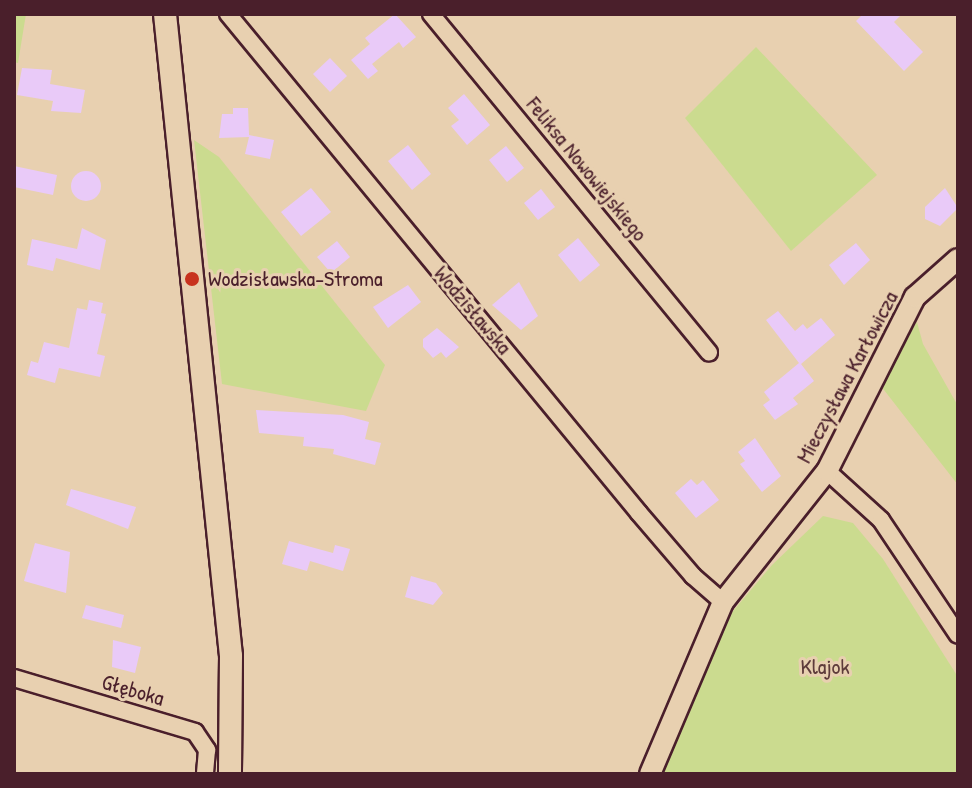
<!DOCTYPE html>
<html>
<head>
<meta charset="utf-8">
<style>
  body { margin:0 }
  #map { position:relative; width:972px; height:788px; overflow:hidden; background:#e8d0b0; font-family:"Patrick Hand",sans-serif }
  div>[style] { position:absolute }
  .green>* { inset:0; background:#cbdb8f }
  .building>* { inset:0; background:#e9caf8 }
  .round { border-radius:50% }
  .roads { filter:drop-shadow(2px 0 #4a1f2b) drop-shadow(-2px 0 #4a1f2b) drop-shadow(0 2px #4a1f2b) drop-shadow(0 -2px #4a1f2b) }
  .minor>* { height:16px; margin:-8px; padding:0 8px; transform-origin:8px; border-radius:8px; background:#e8d0b0 }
  .tertiary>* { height:20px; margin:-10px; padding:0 10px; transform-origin:10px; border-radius:10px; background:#e8d0b0 }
  .secondary>* { height:22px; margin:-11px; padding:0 11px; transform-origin:11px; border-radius:11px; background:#e8d0b0 }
  .dots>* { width:22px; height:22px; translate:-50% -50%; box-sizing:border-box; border:4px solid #e8d0b0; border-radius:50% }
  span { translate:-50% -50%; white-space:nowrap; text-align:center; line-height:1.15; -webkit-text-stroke:6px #e8d0b0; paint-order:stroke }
  .street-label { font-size:22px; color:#4a1f2b }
  .poi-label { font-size:22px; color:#4a1f2b }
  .left { translate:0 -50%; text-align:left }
  .park-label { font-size:22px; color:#5d3b3a }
  .frame { position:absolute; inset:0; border:16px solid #4a1f2b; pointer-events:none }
</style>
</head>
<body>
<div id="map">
  <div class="green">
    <i style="clip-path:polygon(14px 14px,26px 14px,18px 63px,14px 62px)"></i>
    <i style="clip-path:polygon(756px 47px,877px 175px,791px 251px,685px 118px)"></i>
    <i style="clip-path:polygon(194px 140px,219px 157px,385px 365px,366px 411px,222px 384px)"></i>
    <i style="clip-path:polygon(917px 322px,923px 344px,958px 406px,958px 485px,877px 381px)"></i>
    <i style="clip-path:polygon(823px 516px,853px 523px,883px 559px,958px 677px,958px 774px,663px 774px,728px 617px,772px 565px)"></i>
  </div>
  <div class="building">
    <i style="clip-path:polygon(395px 14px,416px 37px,403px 48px,399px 42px,372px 64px,378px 71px,368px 79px,351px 60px,370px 44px,365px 38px)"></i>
    <i style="clip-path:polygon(863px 14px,902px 14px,894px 22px,923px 52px,904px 71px,856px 21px)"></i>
    <i style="clip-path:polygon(330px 58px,347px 76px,330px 92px,313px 74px)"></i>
    <i style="clip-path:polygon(22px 68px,52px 70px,50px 84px,85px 90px,81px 113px,51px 111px,53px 101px,17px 95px)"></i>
    <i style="clip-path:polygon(464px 94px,490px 125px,467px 145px,451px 126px,459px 120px,448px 108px)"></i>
    <i style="clip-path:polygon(233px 108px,248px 108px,249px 135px,274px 140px,270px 159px,245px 154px,249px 137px,219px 138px,222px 114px,233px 114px)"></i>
    <i style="clip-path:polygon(408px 145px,431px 174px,412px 190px,388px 161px)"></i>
    <i style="clip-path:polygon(506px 146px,524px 168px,507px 182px,489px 160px)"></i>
    <i style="clip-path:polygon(14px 166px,57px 175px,53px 195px,14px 187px)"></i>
    <i class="round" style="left:71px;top:171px;width:30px;height:30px"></i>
    <i style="clip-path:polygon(311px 188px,331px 212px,301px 236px,281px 212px)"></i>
    <i style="clip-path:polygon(945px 188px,958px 208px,940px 226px,925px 219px,925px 207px)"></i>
    <i style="clip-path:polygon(541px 189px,555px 207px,538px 220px,524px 203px)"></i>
    <i style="clip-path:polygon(82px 228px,106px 240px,100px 270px,56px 258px,53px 271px,27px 265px,32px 239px,77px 249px)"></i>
    <i style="clip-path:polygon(578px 238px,600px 265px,580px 282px,558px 255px)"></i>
    <i style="clip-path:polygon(337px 241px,350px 257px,331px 273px,317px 257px)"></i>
    <i style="clip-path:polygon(856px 243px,870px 260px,844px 285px,829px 265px)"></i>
    <i style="clip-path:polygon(519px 282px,538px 316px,521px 330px,492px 305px)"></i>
    <i style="clip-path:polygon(408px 285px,421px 302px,388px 328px,373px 307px)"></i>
    <i style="clip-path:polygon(89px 300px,103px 303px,101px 313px,106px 314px,97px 354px,105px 356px,100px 377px,59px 368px,55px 383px,27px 375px,31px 361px,38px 363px,44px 342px,69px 348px,77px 308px,87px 310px)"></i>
    <i style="clip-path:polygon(778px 311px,795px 331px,803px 324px,807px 329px,821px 318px,835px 335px,801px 364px,814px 381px,793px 398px,798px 404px,775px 420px,763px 405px,770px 400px,764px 392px,799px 363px,766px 320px)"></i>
    <i style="clip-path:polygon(437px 328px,459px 347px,446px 358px,441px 352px,433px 358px,423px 347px,423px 339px)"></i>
    <i style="clip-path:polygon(256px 410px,343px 415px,369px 422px,365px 439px,381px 443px,375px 465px,333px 454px,334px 449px,303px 446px,304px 437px,259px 433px)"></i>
    <i style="clip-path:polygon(755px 438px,781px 476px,762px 492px,740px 464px,745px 461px,738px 452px)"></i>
    <i style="clip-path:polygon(691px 479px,697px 485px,703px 480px,719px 500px,696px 518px,675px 493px)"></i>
    <i style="clip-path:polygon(71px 489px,136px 507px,128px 529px,66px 505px)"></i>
    <i style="clip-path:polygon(289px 541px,333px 553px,335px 545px,350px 549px,343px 571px,310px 561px,307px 571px,282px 564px)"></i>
    <i style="clip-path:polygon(35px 543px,70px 552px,66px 593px,24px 581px)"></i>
    <i style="clip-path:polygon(411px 576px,436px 583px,443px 593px,433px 605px,405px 597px)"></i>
    <i style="clip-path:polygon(86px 605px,124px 615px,121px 628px,82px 618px)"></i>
    <i style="clip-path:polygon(113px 640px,141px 647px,135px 673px,112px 667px)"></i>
  </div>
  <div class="roads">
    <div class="minor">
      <i style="left:228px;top:14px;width:646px;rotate:50.52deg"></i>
      <i style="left:639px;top:513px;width:83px;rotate:49.4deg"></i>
      <i style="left:693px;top:576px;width:40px;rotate:41deg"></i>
      <i style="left:431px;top:14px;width:438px;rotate:50.6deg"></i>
      <i style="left:827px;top:471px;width:73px;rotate:42.2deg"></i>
      <i style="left:881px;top:520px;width:138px;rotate:56.2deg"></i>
      <i style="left:14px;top:678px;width:189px;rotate:16.6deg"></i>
      <i style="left:195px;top:732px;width:22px;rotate:56deg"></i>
      <i style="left:207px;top:750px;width:24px;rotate:95deg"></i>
    </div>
    <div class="tertiary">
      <i style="left:650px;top:774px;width:187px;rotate:-67deg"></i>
      <i style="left:723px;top:602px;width:167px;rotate:-51.6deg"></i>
      <i style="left:827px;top:471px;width:195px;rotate:-63.2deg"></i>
      <i style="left:915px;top:297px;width:57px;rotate:-41.5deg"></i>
    </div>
    <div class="secondary">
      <i style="left:165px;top:14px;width:645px;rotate:84.13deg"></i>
      <i style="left:231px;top:656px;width:118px;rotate:90.5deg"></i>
    </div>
  </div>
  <div class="dots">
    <i style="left:192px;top:279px;background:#c8321e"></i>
  </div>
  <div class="street-label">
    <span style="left:587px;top:169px;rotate:51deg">Feliksa Nowowiejskiego</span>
    <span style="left:473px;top:310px;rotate:50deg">Wodzisławska</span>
    <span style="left:847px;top:377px;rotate:-62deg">Mieczysława Karłowicza</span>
    <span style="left:133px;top:690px;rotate:16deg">Głęboka</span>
  </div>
  <div class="poi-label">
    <span class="left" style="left:208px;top:279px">Wodzisławska-Stroma</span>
  </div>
  <div class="park-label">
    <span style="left:825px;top:667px">Klajok</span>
  </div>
  <div class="frame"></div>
</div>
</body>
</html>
